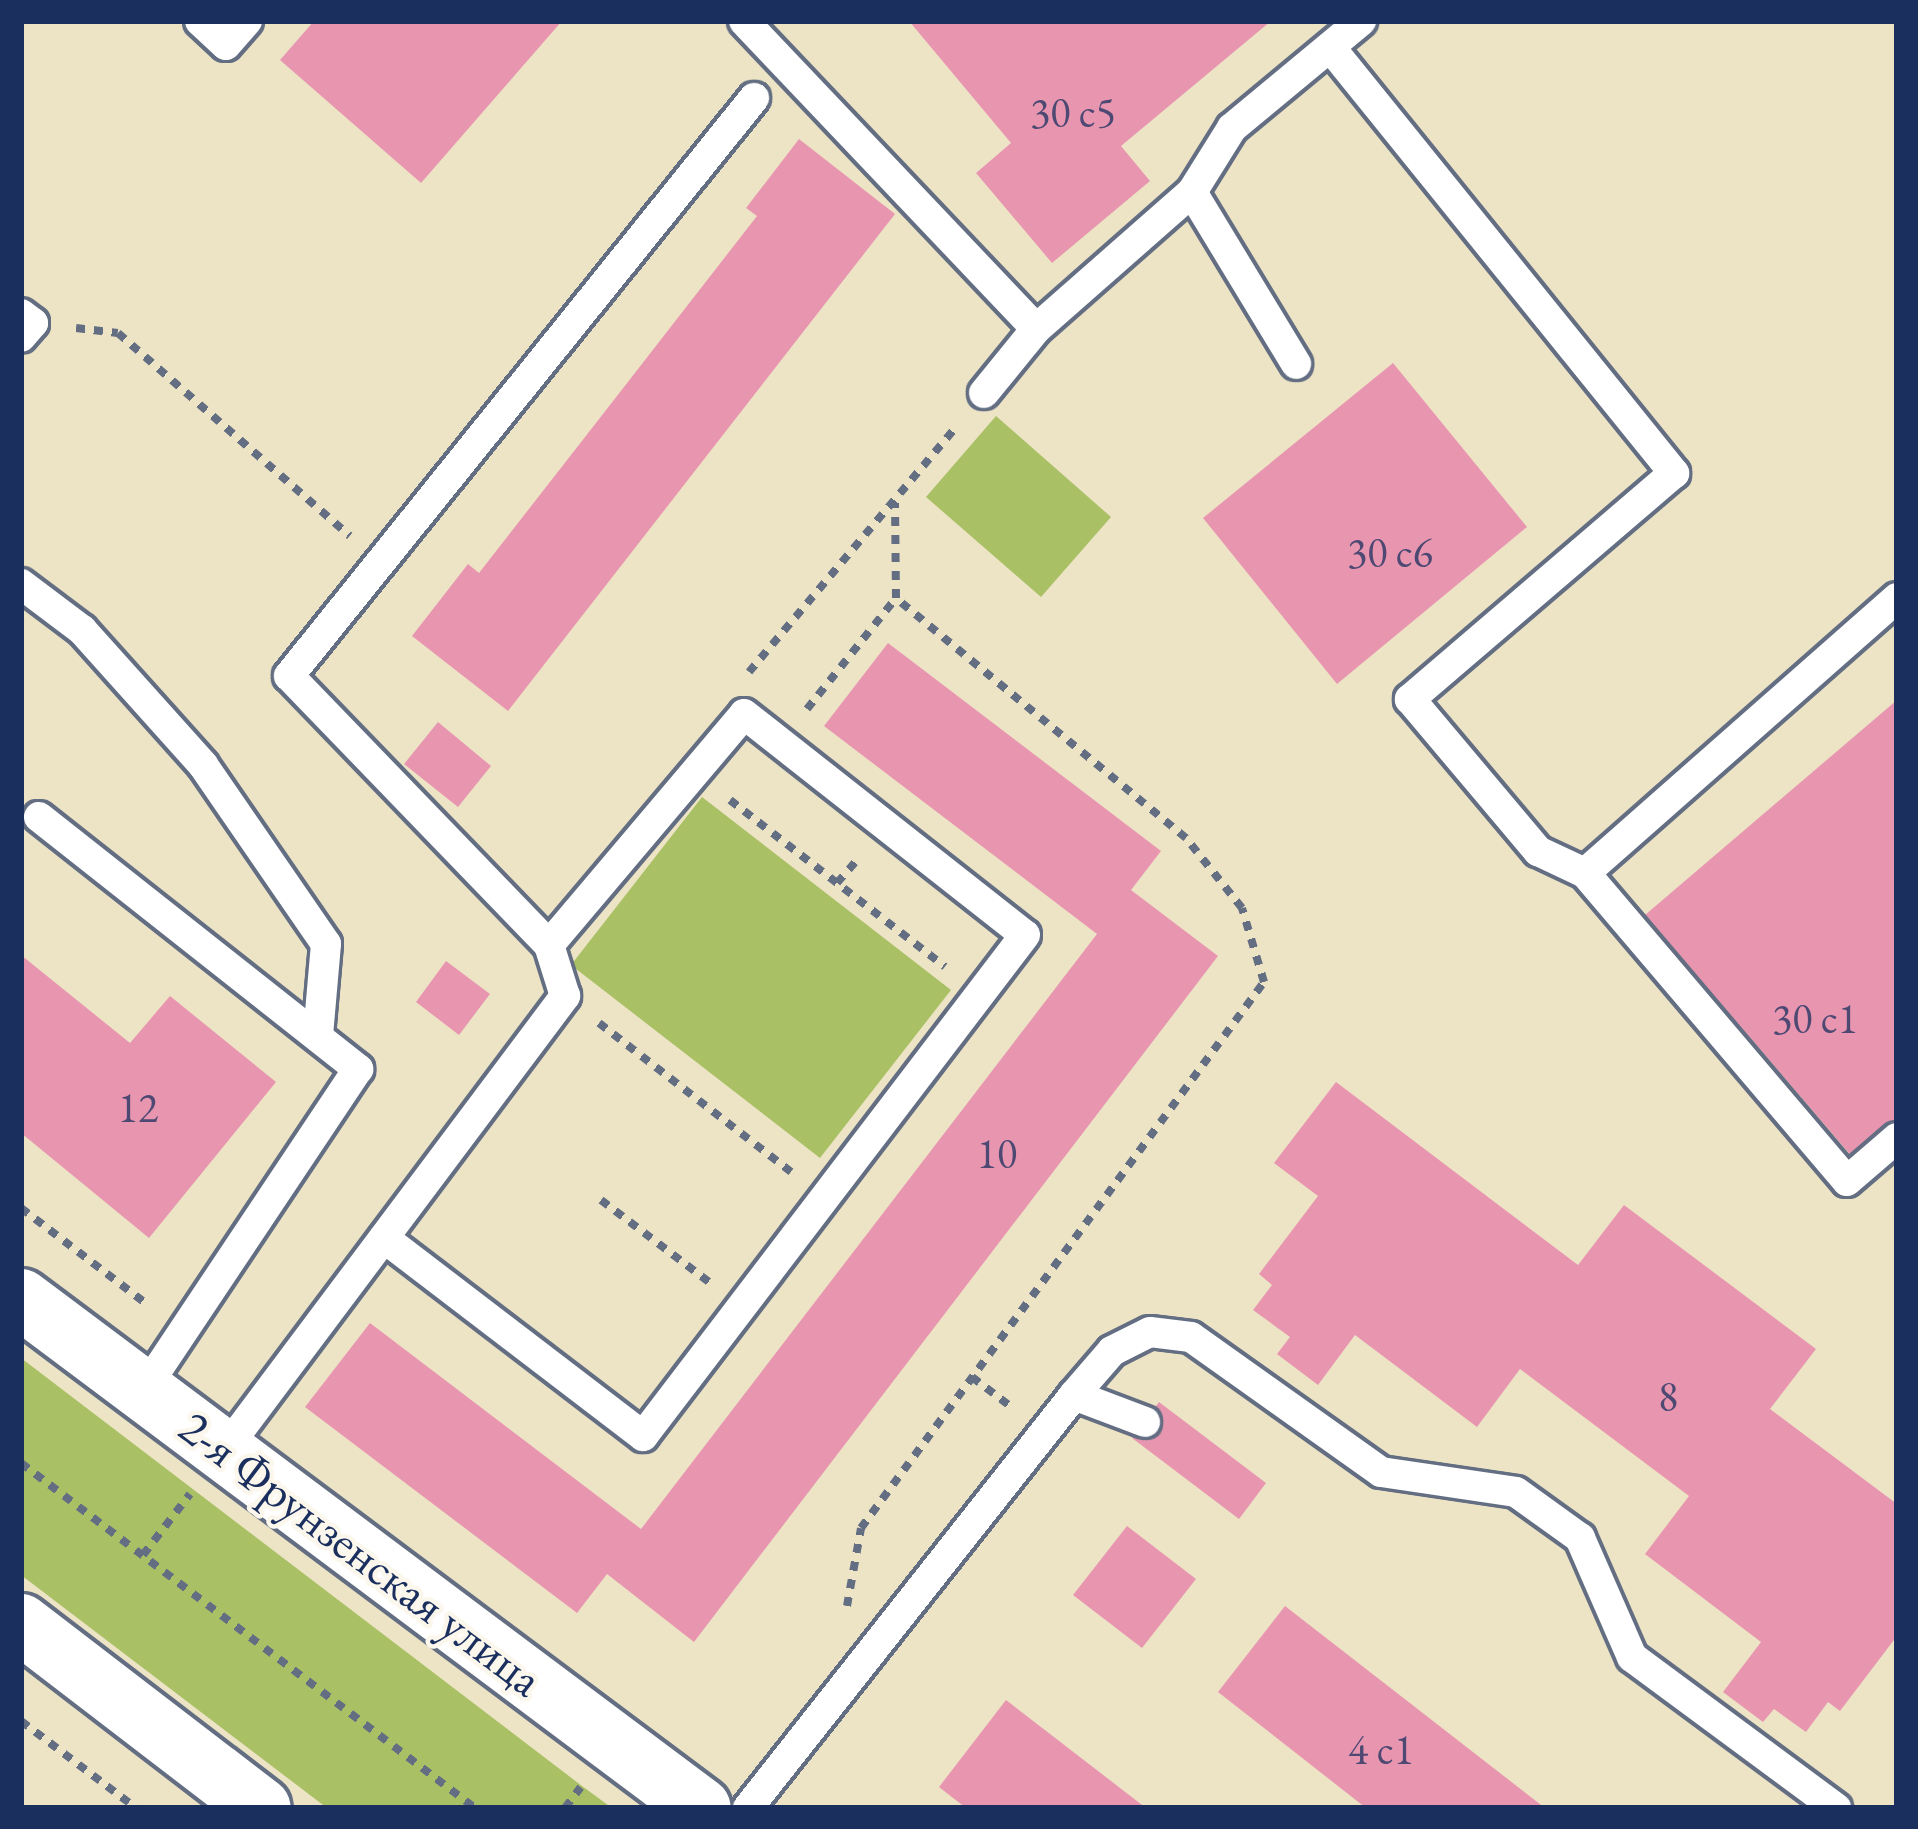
<!DOCTYPE html>
<html>
<head>
<meta charset="utf-8">
<style>
  body { margin:0 }
  #map { position:relative; width:1918px; height:1829px; overflow:hidden; background:#ede4c6; font-family:"EB Garamond",serif }
  div>[style] { position:absolute }
  .green>* { inset:0; background:#a9c065 }
  .building>* { inset:0; background:#e896b0 }
  .path>* { height:8px; margin-top:-4px; transform-origin:0; background:repeating-linear-gradient(90deg,#646e82 0 9px,transparent 0 18px) }
  .roads { filter:drop-shadow(3px 0 #646e82) drop-shadow(-3px 0 #646e82) drop-shadow(0 3px #646e82) drop-shadow(0 -3px #646e82) }
  .service>* { height:30px; margin:-15px; padding:0 15px; transform-origin:15px; border-radius:15px; background:#fff }
  .minor>* { height:60px; margin:-30px; padding:0 30px; transform-origin:30px; border-radius:30px; background:#fff }
  span { translate:-50% -50%; white-space:nowrap; text-align:center; line-height:1.15; -webkit-text-stroke:9px #fbf7ec; paint-order:stroke }
  .number-label { font-size:42px; color:#4e4972 }
  .number-label span { -webkit-text-stroke-width:0 }
  .street-label { font-size:48px; color:#1b2f5e }
  .frame { position:absolute; inset:0; border:24px solid #1b2f5e; pointer-events:none }
</style>
</head>
<body>
<div id="map">
  <div class="green">
    <i style="clip-path:polygon(996px 416px,1111px 517px,1041px 597px,926px 497px)"></i>
    <i style="clip-path:polygon(702px 797px,951px 990px,820px 1158px,571px 965px)"></i>
    <i style="clip-path:polygon(21px 1358px,582px 1786px,612px 1808px,327px 1808px,21px 1575px)"></i>
  </div>
  <div class="building">
    <i style="clip-path:polygon(314px 21px,562px 21px,421px 183px,280px 60px)"></i>
    <i style="clip-path:polygon(909px 21px,1271px 21px,1121px 146px,1150px 181px,1052px 263px,976px 173px,1011px 143px)"></i>
    <i style="clip-path:polygon(799px 139px,895px 214px,508px 711px,412px 636px,468px 564px,479px 573px,624px 387px,757px 216px,746px 208px)"></i>
    <i style="clip-path:polygon(1393px 363px,1527px 527px,1337px 684px,1203px 518px)"></i>
    <i style="clip-path:polygon(888px 643px,1161px 851px,1131px 890px,1218px 956px,694px 1642px,607px 1574px,577px 1613px,305px 1407px,370px 1323px,641px 1529px,1077px 960px,1097px 934px,824px 726px)"></i>
    <i style="clip-path:polygon(1897px 700px,1897px 1123px,1854px 1159px,1645px 915px)"></i>
    <i style="clip-path:polygon(438px 722px,491px 766px,458px 807px,404px 764px)"></i>
    <i style="clip-path:polygon(21px 955px,130px 1043px,170px 996px,276px 1082px,149px 1238px,21px 1133px)"></i>
    <i style="clip-path:polygon(446px 961px,490px 994px,459px 1035px,416px 1002px)"></i>
    <i style="clip-path:polygon(1336px 1082px,1578px 1265px,1624px 1205px,1816px 1349px,1770px 1409px,1897px 1504px,1897px 1636px,1840px 1711px,1828px 1702px,1806px 1732px,1774px 1709px,1763px 1722px,1723px 1692px,1761px 1642px,1645px 1554px,1689px 1496px,1520px 1369px,1477px 1427px,1355px 1335px,1318px 1385px,1277px 1354px,1290px 1337px,1253px 1310px,1272px 1285px,1259px 1274px,1318px 1196px,1274px 1163px)"></i>
    <i style="clip-path:polygon(1159px 1402px,1266px 1483px,1239px 1519px,1132px 1438px)"></i>
    <i style="clip-path:polygon(1127px 1526px,1196px 1579px,1142px 1648px,1073px 1595px)"></i>
    <i style="clip-path:polygon(1285px 1606px,1545px 1808px,1366px 1808px,1218px 1692px)"></i>
    <i style="clip-path:polygon(1006px 1700px,1146px 1808px,966px 1808px,939px 1787px)"></i>
  </div>
  <div class="path">
    <i style="left:76px;top:328px;width:42px;rotate:6.8deg"></i>
    <i style="left:118px;top:333px;width:308px;rotate:41.2deg"></i>
    <i style="left:749px;top:672px;width:321px;rotate:-49.8deg"></i>
    <i style="left:807px;top:709px;width:142px;rotate:-51.3deg"></i>
    <i style="left:730px;top:800px;width:272px;rotate:37.8deg"></i>
    <i style="left:837px;top:883px;width:35px;rotate:-49deg"></i>
    <i style="left:599px;top:1023px;width:243px;rotate:37.8deg"></i>
    <i style="left:601px;top:1200px;width:136px;rotate:37.2deg"></i>
    <i style="left:21px;top:1208px;width:161px;rotate:37.4deg"></i>
    <i style="left:972px;top:1377px;width:48px;rotate:37.3deg"></i>
    <i style="left:21px;top:1463px;width:570px;rotate:37.23deg"></i>
    <i style="left:143px;top:1555px;width:77px;rotate:-52.4deg"></i>
    <i style="left:847px;top:1606px;width:79px;rotate:-79.8deg"></i>
    <i style="left:861px;top:1528px;width:679px;rotate:-53.57deg"></i>
    <i style="left:1264px;top:982px;width:77px;rotate:-106.6deg"></i>
    <i style="left:1242px;top:908px;width:90px;rotate:-128.7deg"></i>
    <i style="left:1186px;top:838px;width:376px;rotate:-140.4deg"></i>
    <i style="left:896px;top:598px;width:95px;rotate:-90.6deg"></i>
    <i style="left:21px;top:1721px;width:144px;rotate:37.1deg"></i>
    <i style="left:565px;top:1808px;width:26px;rotate:-53deg"></i>
  </div>
  <div class="roads">
    <div class="service">
      <i style="left:200px;top:21px;width:35px;rotate:43deg"></i>
      <i style="left:226px;top:45px;width:32px;rotate:-49deg"></i>
      <i style="left:744px;top:21px;width:424px;rotate:46.5deg"></i>
      <i style="left:1330px;top:47px;width:548px;rotate:51.08deg"></i>
      <i style="left:1674px;top:473px;width:348px;rotate:139.4deg"></i>
      <i style="left:1410px;top:699px;width:199px;rotate:49.9deg"></i>
      <i style="left:1538px;top:851px;width:52px;rotate:25.1deg"></i>
      <i style="left:1192px;top:192px;width:201px;rotate:58.8deg"></i>
      <i style="left:21px;top:314px;width:15px;rotate:37deg"></i>
      <i style="left:33px;top:323px;width:18px;rotate:131deg"></i>
      <i style="left:984px;top:393px;width:82px;rotate:-50.9deg"></i>
      <i style="left:1036px;top:329px;width:208px;rotate:-41.3deg"></i>
      <i style="left:1192px;top:192px;width:75px;rotate:-58deg"></i>
      <i style="left:1232px;top:128px;width:168px;rotate:-39.7deg"></i>
      <i style="left:21px;top:584px;width:76px;rotate:37deg"></i>
      <i style="left:82px;top:630px;width:181px;rotate:48.1deg"></i>
      <i style="left:203px;top:765px;width:217px;rotate:55.5deg"></i>
      <i style="left:326px;top:944px;width:92px;rotate:95deg"></i>
      <i style="left:1897px;top:598px;width:416px;rotate:138.6deg"></i>
      <i style="left:1585px;top:873px;width:404px;rotate:49.6deg"></i>
      <i style="left:1847px;top:1181px;width:66px;rotate:-40.7deg"></i>
      <i style="left:39px;top:817px;width:407px;rotate:38.3deg"></i>
      <i style="left:358px;top:1069px;width:387px;rotate:123.7deg"></i>
      <i style="left:549px;top:945px;width:374px;rotate:-134deg"></i>
      <i style="left:289px;top:676px;width:742px;rotate:-51.18deg"></i>
      <i style="left:1074px;top:1395px;width:76px;rotate:20.8deg"></i>
      <i style="left:224px;top:1451px;width:569px;rotate:-53.15deg"></i>
      <i style="left:565px;top:996px;width:53px;rotate:-107.4deg"></i>
      <i style="left:549px;top:945px;width:302px;rotate:-49.8deg"></i>
      <i style="left:744px;top:714px;width:357px;rotate:38.2deg"></i>
      <i style="left:1025px;top:935px;width:630px;rotate:127.32deg"></i>
      <i style="left:643px;top:1436px;width:326px;rotate:-142.6deg"></i>
      <i style="left:748px;top:1808px;width:526px;rotate:-51.71deg"></i>
      <i style="left:1074px;top:1395px;width:58px;rotate:-49.2deg"></i>
      <i style="left:1112px;top:1351px;width:42px;rotate:-26.6deg"></i>
      <i style="left:1150px;top:1332px;width:41px;rotate:7deg"></i>
      <i style="left:1191px;top:1337px;width:233px;rotate:35.4deg"></i>
      <i style="left:1381px;top:1472px;width:136px;rotate:8.4deg"></i>
      <i style="left:1516px;top:1492px;width:79px;rotate:35.7deg"></i>
      <i style="left:1580px;top:1538px;width:130px;rotate:66.4deg"></i>
      <i style="left:1632px;top:1657px;width:254px;rotate:36.5deg"></i>
    </div>
    <div class="minor">
      <i style="left:21px;top:1299px;width:849px;rotate:36.82deg"></i>
      <i style="left:21px;top:1624px;width:302px;rotate:37.5deg"></i>
    </div>
  </div>
  <div class="number-label">
    <span style="left:1073px;top:113px">30 с5</span>
    <span style="left:1390px;top:553px">30 с6</span>
    <span style="left:1815px;top:1019px">30 с1</span>
    <span style="left:138px;top:1108px">12</span>
    <span style="left:997px;top:1154px">10</span>
    <span style="left:1668px;top:1397px">8</span>
    <span style="left:1381px;top:1750px">4 с1</span>
  </div>
  <div class="street-label">
    <span style="left:361px;top:1553px;rotate:37deg">2-я Фрунзенская улица</span>
  </div>
  <div class="frame"></div>
</div>
</body>
</html>
